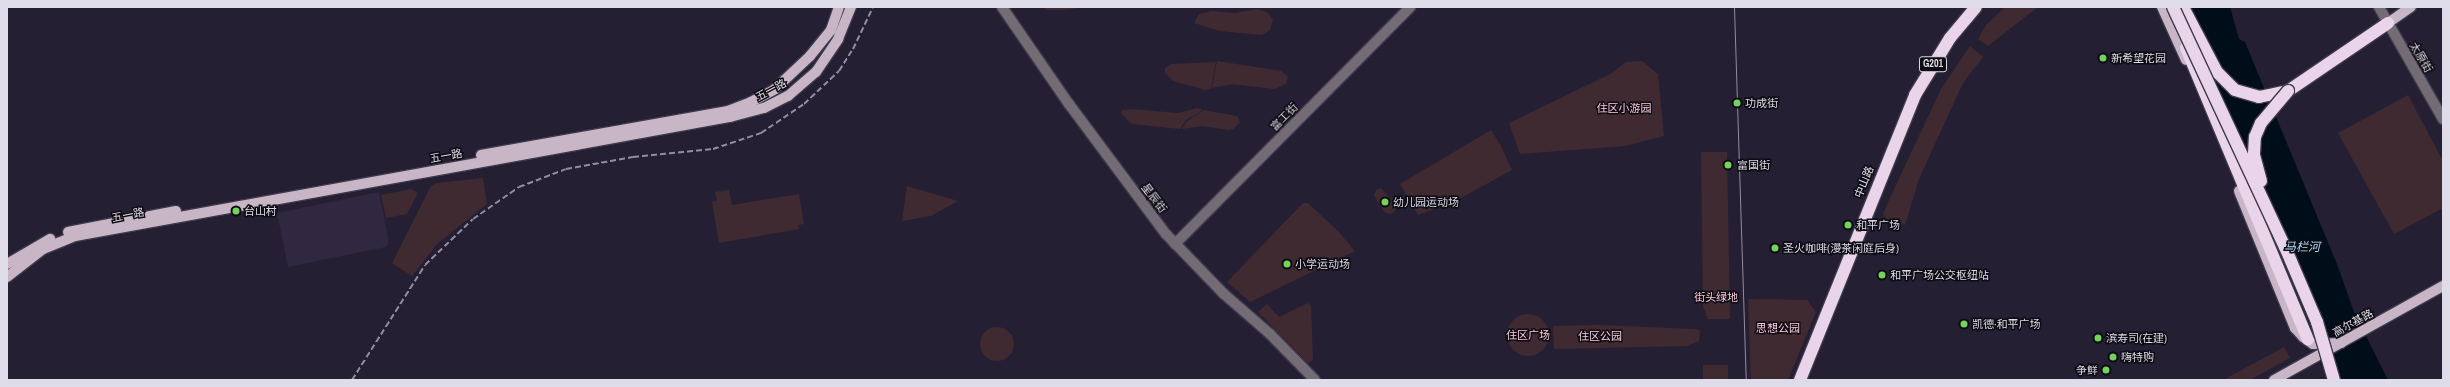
<!DOCTYPE html>
<html>
<head>
<meta charset="utf-8">
<style>
  body { margin:0 }
  #map { position:relative; width:2450px; height:387px; overflow:hidden; background:#241f33; font-family:"Archivo Narrow","Noto Sans SC",sans-serif }
  div>[style] { position:absolute }
  .built>* { inset:0; background:#2f2840 }
  .green>* { inset:0; background:#402a31 }
  .round { border-radius:50% }
  .water>* { inset:0; background:#000e19 }
  .roads { filter:drop-shadow(1px 0 #3e394c) drop-shadow(-1px 0 #3e394c) drop-shadow(0 1px #3e394c) drop-shadow(0 -1px #3e394c) }
  .minor>* { height:10px; margin:-5px; padding:0 5px; transform-origin:5px; border-radius:5px; background:#746c74 }
  .major>* { height:10px; margin:-5px; padding:0 5px; transform-origin:5px; border-radius:5px; background:#c8b6c7 }
  .highway>* { height:12px; margin:-6px; padding:0 6px; transform-origin:6px; border-radius:6px; background:#e9d4e9 }
  .tram>* { height:1px; margin:-0.5px; padding:0 0.5px; transform-origin:0.5px; border-radius:0.5px; background:#928e9e }
  .rail>* { height:2px; margin-top:-1px; transform-origin:0; background:repeating-linear-gradient(90deg,#928e9e 0 6px,transparent 0 9px) }
  .bridges { filter:drop-shadow(1px 0 #3e394c) drop-shadow(-1px 0 #3e394c) drop-shadow(0 1px #3e394c) drop-shadow(0 -1px #3e394c) }
  .highway-bridge>* { height:12px; margin:-6px; padding:0 6px; transform-origin:6px; border-radius:6px; background:#e9d4e9 }
  .dots>* { width:11px; height:11px; translate:-50% -50%; box-sizing:border-box; border:2px solid #0d0b13; border-radius:50% }
  span { translate:-50% -50%; white-space:nowrap; text-align:center; line-height:1.15; -webkit-text-stroke:3px #0d0b13; paint-order:stroke }
  .shield-label span { padding:1px 3px; background:#0d0b13; border:1px solid; border-radius:3px; -webkit-text-stroke-width:0 }
  .shield-label { font-size:10px; color:#dfdce9; font-weight:700 }
  .street-label { font-size:11px; color:#dfdce9 }
  .poi-label { font-size:11px; color:#dfdce9 }
  .left { translate:0 -50%; text-align:left }
  .right { translate:-100% -50%; text-align:right }
  .park-label { font-size:11px; color:#fecadb }
  .water-label { font-size:12px; color:#aedef9; font-style:italic }
  .frame { position:absolute; inset:0; border:8px solid #dfdce9; pointer-events:none }
</style>
</head>
<body>
<div id="map">
  <div class="built">
    <i style="clip-path:polygon(379px 192px,389px 242px,386px 247px,288px 267px,277px 213px)"></i>
  </div>
  <div class="green">
    <i style="clip-path:polygon(1045px 7px,1086px 7px,1064px 10px,1045px 10px)"></i>
    <i style="clip-path:polygon(2005px 7px,2038px 7px,1988px 46px,1978px 39px,1986px 25px)"></i>
    <i style="clip-path:polygon(1257px 9px,1267px 12px,1273px 20px,1270px 30px,1262px 35px,1220px 31px,1194px 23px,1199px 14px,1212px 11px,1235px 13px)"></i>
    <i style="clip-path:polygon(1970px 46px,1983px 57px,1963px 83px,1919px 179px,1905px 225px,1885px 218px,1883px 214px,1889px 200px,1941px 89px)"></i>
    <i style="clip-path:polygon(1217px 61px,1281px 71px,1288px 76px,1286px 84px,1274px 89px,1232px 84px,1212px 88px)"></i>
    <i style="clip-path:polygon(1642px 61px,1658px 74px,1664px 136px,1625px 146px,1520px 154px,1509px 123px,1612px 73px,1626px 62px)"></i>
    <i style="clip-path:polygon(1216px 62px,1211px 89px,1205px 90px,1173px 81px,1165px 73px,1165px 68px,1172px 64px)"></i>
    <i style="clip-path:polygon(2408px 95px,2443px 161px,2443px 208px,2394px 234px,2338px 133px)"></i>
    <i style="clip-path:polygon(1197px 108px,1203px 110px,1185px 121px,1180px 129px,1132px 124px,1121px 113px,1122px 110px,1131px 109px,1178px 113px)"></i>
    <i style="clip-path:polygon(1204px 110px,1237px 116px,1240px 122px,1234px 129px,1228px 130px,1202px 126px,1182px 129px,1186px 122px)"></i>
    <i style="clip-path:polygon(1491px 130px,1501px 146px,1512px 170px,1457px 200px,1418px 215px,1400px 184px)"></i>
    <i style="clip-path:polygon(1701px 152px,1727px 152px,1730px 319px,1708px 319px,1703px 306px)"></i>
    <i style="clip-path:polygon(483px 178px,487px 204px,437px 244px,412px 276px,392px 263px,431px 186px,436px 183px)"></i>
    <i style="clip-path:polygon(907px 186px,958px 201px,931px 216px,902px 221px)"></i>
    <i style="clip-path:polygon(1381px 188px,1395px 205px,1395px 212px,1390px 214px,1384px 212px,1374px 195px,1376px 190px)"></i>
    <i style="clip-path:polygon(411px 189px,418px 193px,407px 214px,386px 218px,381px 195px)"></i>
    <i style="clip-path:polygon(729px 190px,732px 205px,799px 194px,804px 224px,798px 225px,799px 229px,719px 243px,712px 202px,717px 201px,715px 192px)"></i>
    <i style="clip-path:polygon(1303px 203px,1308px 203px,1338px 231px,1355px 251px,1250px 302px,1227px 282px)"></i>
    <i style="clip-path:polygon(1748px 299px,1807px 300px,1816px 312px,1788px 380px,1751px 380px)"></i>
    <i style="clip-path:polygon(1308px 303px,1311px 306px,1313px 360px,1308px 363px,1258px 312px,1267px 304px,1279px 317px)"></i>
    <i class="round" style="left:1507px;top:314px;width:42px;height:42px"></i>
    <i style="clip-path:polygon(1600px 325px,1696px 329px,1700px 331px,1699px 341px,1687px 346px,1554px 349px,1553px 326px)"></i>
    <i class="round" style="left:980px;top:327px;width:34px;height:34px"></i>
    <i style="clip-path:polygon(2284px 347px,2290px 358px,2250px 380px,2223px 380px)"></i>
    <i style="clip-path:polygon(1703px 365px,1728px 365px,1728px 380px,1703px 380px)"></i>
  </div>
  <div class="water">
    <i style="clip-path:polygon(2179px 7px,2230px 7px,2239px 39px,2245px 42px,2337px 264px,2354px 312px,2388px 380px,2328px 380px,2276px 255px)"></i>
  </div>
  <div class="roads">
    <div class="minor">
      <i style="left:1002px;top:7px;width:118px;rotate:55.4deg"></i>
      <i style="left:1069px;top:104px;width:162px;rotate:53.3deg"></i>
      <i style="left:1166px;top:234px;width:83px;rotate:46deg"></i>
      <i style="left:1224px;top:294px;width:61px;rotate:41deg"></i>
      <i style="left:1270px;top:334px;width:64px;rotate:45.6deg"></i>
      <i style="left:2379px;top:7px;width:129px;rotate:60.3deg"></i>
      <i style="left:1175px;top:244px;width:334px;rotate:-45.2deg"></i>
    </div>
    <div class="major">
      <i style="left:2162px;top:7px;width:58px;rotate:65.6deg"></i>
      <i style="left:2388px;top:23px;width:28px;rotate:-35deg"></i>
      <i style="left:481px;top:155px;width:251px;rotate:-10.1deg"></i>
      <i style="left:728px;top:111px;width:25px;rotate:-21deg"></i>
      <i style="left:751px;top:102px;width:27px;rotate:-28deg"></i>
      <i style="left:775px;top:89px;width:48px;rotate:-43.3deg"></i>
      <i style="left:810px;top:56px;width:33px;rotate:-51deg"></i>
      <i style="left:831px;top:30px;width:24px;rotate:-71deg"></i>
      <i style="left:2239px;top:191px;width:148px;rotate:67.8deg"></i>
      <i style="left:2295px;top:328px;width:12px;rotate:48deg"></i>
      <i style="left:2303px;top:337px;width:12px;rotate:35deg"></i>
      <i style="left:2313px;top:344px;width:28px;rotate:-2deg"></i>
      <i style="left:68px;top:232px;width:110px;rotate:-11deg"></i>
      <i style="left:7px;top:264px;width:50px;rotate:-30.2deg"></i>
      <i style="left:7px;top:277px;width:46px;rotate:-37.9deg"></i>
      <i style="left:43px;top:249px;width:35px;rotate:-22deg"></i>
      <i style="left:75px;top:236px;width:666px;rotate:-10.3deg"></i>
      <i style="left:730px;top:117px;width:35px;rotate:-15deg"></i>
      <i style="left:764px;top:108px;width:27px;rotate:-27deg"></i>
      <i style="left:788px;top:96px;width:37px;rotate:-41deg"></i>
      <i style="left:816px;top:72px;width:40px;rotate:-56deg"></i>
      <i style="left:838px;top:39px;width:35px;rotate:-68deg"></i>
      <i style="left:2274px;top:380px;width:193px;rotate:-29.1deg"></i>
    </div>
    <div class="highway">
      <i style="left:2183px;top:7px;width:73px;rotate:62.4deg"></i>
      <i style="left:2217px;top:72px;width:25px;rotate:45deg"></i>
      <i style="left:2235px;top:90px;width:25px;rotate:16deg"></i>
      <i style="left:2259px;top:97px;width:30px;rotate:-12deg"></i>
      <i style="left:2288px;top:91px;width:121px;rotate:-34.2deg"></i>
      <i style="left:2186px;top:48px;width:316px;rotate:67.3deg"></i>
      <i style="left:1800px;top:380px;width:307px;rotate:-68deg"></i>
      <i style="left:1915px;top:95px;width:67px;rotate:-58.4deg"></i>
      <i style="left:1950px;top:38px;width:40px;rotate:-50deg"></i>
    </div>
  </div>
  <div class="tram">
    <i style="left:1734px;top:7px;width:373px;rotate:88.2deg"></i>
  </div>
  <div class="rail">
    <i style="left:352px;top:380px;width:136px;rotate:-57.6deg"></i>
    <i style="left:425px;top:265px;width:66px;rotate:-43.8deg"></i>
    <i style="left:473px;top:219px;width:56px;rotate:-34.8deg"></i>
    <i style="left:519px;top:187px;width:50px;rotate:-21deg"></i>
    <i style="left:566px;top:169px;width:68px;rotate:-10.2deg"></i>
    <i style="left:633px;top:157px;width:80px;rotate:-5.7deg"></i>
    <i style="left:713px;top:149px;width:51px;rotate:-18.4deg"></i>
    <i style="left:761px;top:133px;width:52px;rotate:-34deg"></i>
    <i style="left:804px;top:104px;width:48px;rotate:-43.3deg"></i>
    <i style="left:839px;top:71px;width:26px;rotate:-58deg"></i>
    <i style="left:853px;top:49px;width:47px;rotate:-64.5deg"></i>
  </div>
  <div class="bridges">
    <div class="highway-bridge">
      <i style="left:2173px;top:7px;width:265px;rotate:65deg"></i>
      <i style="left:2285px;top:247px;width:82px;rotate:66.9deg"></i>
      <i style="left:2317px;top:322px;width:60px;rotate:73.7deg"></i>
      <i style="left:2261px;top:181px;width:28px;rotate:-105deg"></i>
      <i style="left:2254px;top:154px;width:17px;rotate:-87deg"></i>
      <i style="left:2255px;top:137px;width:15px;rotate:-67deg"></i>
      <i style="left:2261px;top:123px;width:42px;rotate:-49.8deg"></i>
    </div>
  </div>
  <div class="dots">
    <i style="left:2103px;top:58px;background:#75d25b"></i>
    <i style="left:1737px;top:103px;background:#75d25b"></i>
    <i style="left:1728px;top:165px;background:#75d25b"></i>
    <i style="left:1385px;top:202px;background:#75d25b"></i>
    <i style="left:236px;top:211px;background:#75d25b"></i>
    <i style="left:1848px;top:225px;background:#75d25b"></i>
    <i style="left:1775px;top:248px;background:#75d25b"></i>
    <i style="left:1287px;top:264px;background:#75d25b"></i>
    <i style="left:1882px;top:275px;background:#75d25b"></i>
    <i style="left:1964px;top:324px;background:#75d25b"></i>
    <i style="left:2098px;top:338px;background:#75d25b"></i>
    <i style="left:2113px;top:357px;background:#75d25b"></i>
    <i style="left:2106px;top:370px;background:#75d25b"></i>
  </div>
  <div class="shield-label">
    <span style="left:1933px;top:64px">G201</span>
  </div>
  <div class="street-label">
    <span style="left:2421px;top:57px;rotate:60deg">太原街</span>
    <span style="left:771px;top:90px;rotate:-28deg">五一路</span>
    <span style="left:1284px;top:117px;rotate:-45deg">富工街</span>
    <span style="left:446px;top:156px;rotate:-10deg">五一路</span>
    <span style="left:1864px;top:182px;rotate:-68deg">中山路</span>
    <span style="left:1154px;top:198px;rotate:53deg">星辰街</span>
    <span style="left:128px;top:215px;rotate:-11deg">五一路</span>
    <span style="left:2353px;top:323px;rotate:-29deg">高尔基路</span>
  </div>
  <div class="poi-label">
    <span class="left" style="left:2111px;top:58px">新希望花园</span>
    <span class="left" style="left:1745px;top:103px">功成街</span>
    <span class="left" style="left:1737px;top:165px">富国街</span>
    <span class="left" style="left:1393px;top:202px">幼儿园运动场</span>
    <span class="left" style="left:244px;top:211px">台山村</span>
    <span class="left" style="left:1856px;top:225px">和平广场</span>
    <span class="left" style="left:1783px;top:248px">圣火咖啡(漫茶闲庭后身)</span>
    <span class="left" style="left:1295px;top:264px">小学运动场</span>
    <span class="left" style="left:1890px;top:275px">和平广场公交枢纽站</span>
    <span class="left" style="left:1972px;top:324px">凯德·和平广场</span>
    <span class="left" style="left:2106px;top:338px">滨寿司(在建)</span>
    <span class="left" style="left:2121px;top:357px">嗨特购</span>
    <span class="right" style="left:2098px;top:370px">争鲜</span>
  </div>
  <div class="park-label">
    <span style="left:1624px;top:108px">住区小游园</span>
    <span style="left:1716px;top:297px">街头绿地</span>
    <span style="left:1778px;top:328px">思想公园</span>
    <span style="left:1528px;top:335px">住区广场</span>
    <span style="left:1600px;top:336px">住区公园</span>
  </div>
  <div class="water-label">
    <span style="left:2302px;top:248px">马栏河</span>
  </div>
  <div class="frame"></div>
</div>
</body>
</html>
